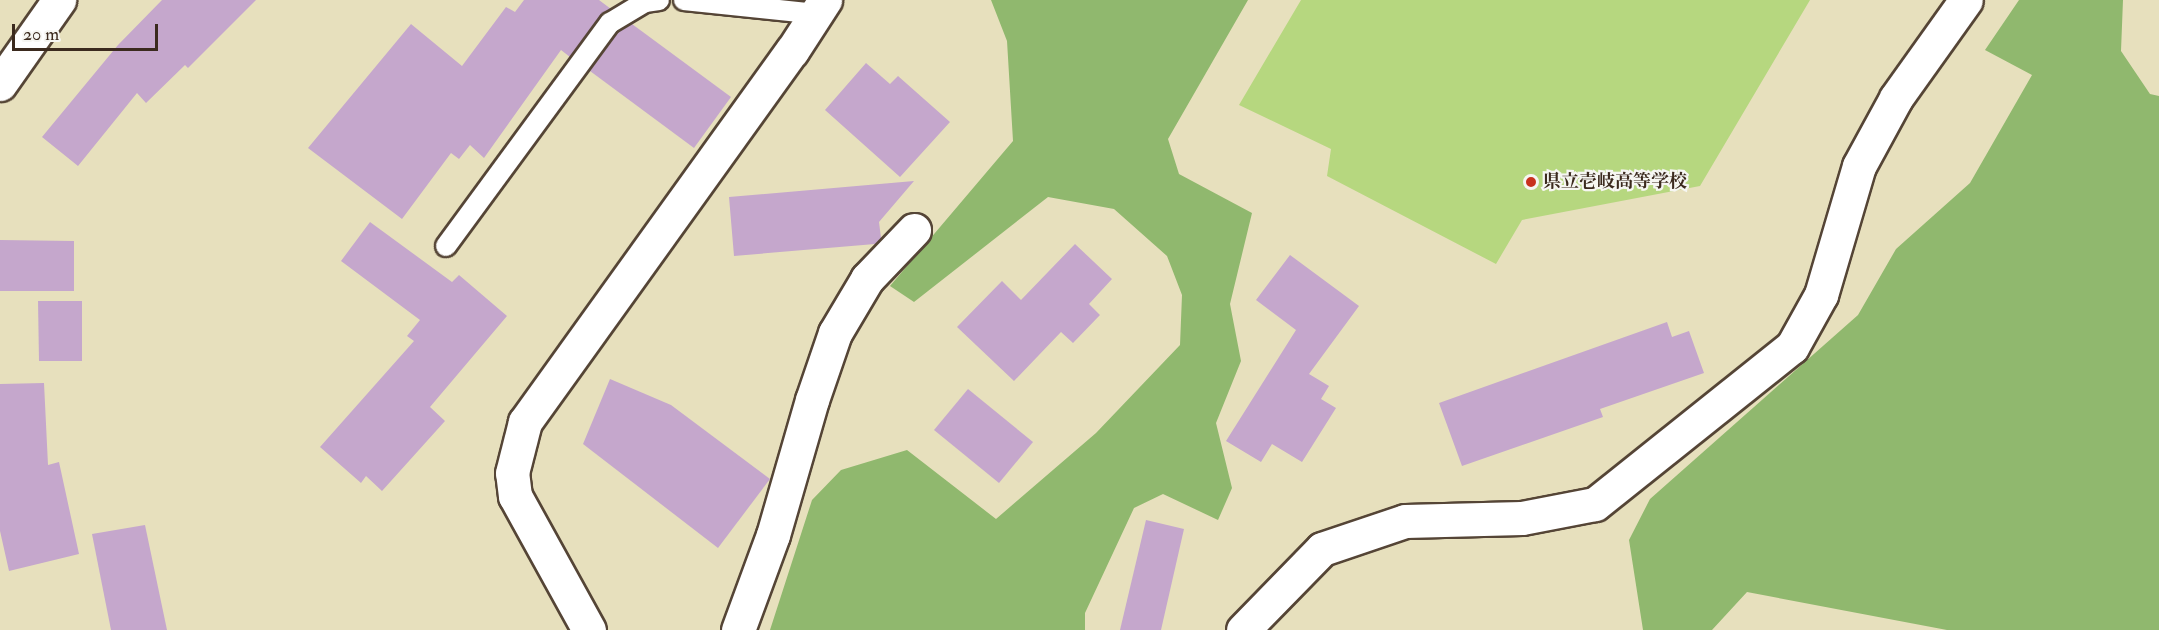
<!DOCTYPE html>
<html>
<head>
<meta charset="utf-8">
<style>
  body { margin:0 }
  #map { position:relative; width:2159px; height:630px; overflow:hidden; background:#e7e0bd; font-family:"IM FELL Double Pica","Noto Serif JP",serif }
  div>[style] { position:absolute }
  .green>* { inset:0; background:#b6d77f }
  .forest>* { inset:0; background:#90b86e }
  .building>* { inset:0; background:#c5a7cc }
  .roads { filter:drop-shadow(2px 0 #554536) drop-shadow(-2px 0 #554536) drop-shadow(0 2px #554536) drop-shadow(0 -2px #554536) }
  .service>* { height:20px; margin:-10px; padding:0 10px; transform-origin:10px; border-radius:10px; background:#fff }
  .minor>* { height:33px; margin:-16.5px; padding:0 16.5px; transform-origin:16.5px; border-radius:16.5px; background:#fff }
  .primary>* { height:33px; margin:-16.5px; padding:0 16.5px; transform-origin:16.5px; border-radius:16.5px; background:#fff }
  .dots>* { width:16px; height:16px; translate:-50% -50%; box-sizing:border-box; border:3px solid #f6f6f2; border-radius:50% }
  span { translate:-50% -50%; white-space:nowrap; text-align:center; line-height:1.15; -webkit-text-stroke:4.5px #f6f6f2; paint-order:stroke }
  .poi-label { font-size:18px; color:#3b2a1e; font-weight:700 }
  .left { translate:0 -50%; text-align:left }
  .scale { position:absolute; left:12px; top:24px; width:146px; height:27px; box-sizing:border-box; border:3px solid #3b2a1e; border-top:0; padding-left:8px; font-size:18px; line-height:21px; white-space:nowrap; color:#3b2a1e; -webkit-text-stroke:4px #f6f6f2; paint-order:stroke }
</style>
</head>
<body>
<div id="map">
  <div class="green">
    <i style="clip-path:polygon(1301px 0,1810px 0,1700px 186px,1522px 220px,1496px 264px,1327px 176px,1331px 149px,1239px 105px)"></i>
  </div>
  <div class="forest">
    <i style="clip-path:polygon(991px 0,1248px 0,1168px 139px,1179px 174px,1252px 213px,1230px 304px,1241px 361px,1216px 423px,1232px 488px,1218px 520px,1163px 494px,1134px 508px,1085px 613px,1085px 630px,770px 630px,812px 500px,841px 470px,907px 450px,996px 519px,1096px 433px,1180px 345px,1182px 295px,1167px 256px,1114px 209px,1048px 197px,914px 302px,890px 286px,1013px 141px,1007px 41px)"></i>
    <i style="clip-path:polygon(2019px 0,2123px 0,2121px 51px,2150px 94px,2159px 96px,2159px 630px,1947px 630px,1747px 592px,1712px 630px,1643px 630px,1629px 540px,1650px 499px,1858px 315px,1896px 249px,1970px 183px,2032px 75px,1985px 50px)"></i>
  </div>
  <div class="building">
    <i style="clip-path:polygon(162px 0,256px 0,188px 68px,185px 65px,146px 103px,137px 93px,78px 166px,42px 137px,118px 45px)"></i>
    <i style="clip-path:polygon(524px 0,599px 0,611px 9px,600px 16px,570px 57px,561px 50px,484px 158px,470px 145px,459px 159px,451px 153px,402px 219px,308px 148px,411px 24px,462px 66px,506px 7px,515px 12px)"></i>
    <i style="clip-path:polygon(632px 24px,731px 97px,694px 148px,590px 71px,618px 32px)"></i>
    <i style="clip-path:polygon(866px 63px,890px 84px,898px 76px,950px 122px,900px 177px,825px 110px)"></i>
    <i style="clip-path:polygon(914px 181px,879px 222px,881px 238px,875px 244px,734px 256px,729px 197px)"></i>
    <i style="clip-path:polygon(370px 222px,452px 282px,459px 275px,507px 316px,430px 407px,445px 421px,382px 491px,366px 476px,361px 483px,320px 447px,414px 341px,407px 336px,420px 320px,341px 261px)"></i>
    <i style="clip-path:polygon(0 240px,74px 241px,74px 291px,0 291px)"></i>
    <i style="clip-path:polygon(1075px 244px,1112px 279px,1089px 304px,1100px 315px,1073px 343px,1061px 332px,1014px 381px,957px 327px,1002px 281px,1021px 300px)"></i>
    <i style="clip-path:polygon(1290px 255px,1359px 306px,1309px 374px,1329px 386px,1321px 399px,1336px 408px,1302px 462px,1272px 444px,1261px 462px,1226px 441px,1296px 330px,1256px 300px)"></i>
    <i style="clip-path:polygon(38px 301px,82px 301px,82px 361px,39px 361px)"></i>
    <i style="clip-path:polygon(1667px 322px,1672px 337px,1689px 331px,1704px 373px,1600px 409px,1603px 417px,1462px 466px,1439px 403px)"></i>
    <i style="clip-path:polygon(610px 379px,671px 405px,770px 479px,718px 548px,583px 444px)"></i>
    <i style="clip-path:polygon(44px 383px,48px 465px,59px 462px,79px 554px,9px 571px,0 531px,0 384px)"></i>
    <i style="clip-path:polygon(968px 389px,1033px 442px,999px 483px,934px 430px)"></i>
    <i style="clip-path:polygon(1146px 520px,1184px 529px,1161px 630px,1120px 630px)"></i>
    <i style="clip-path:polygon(145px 525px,167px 630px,111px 630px,92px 534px)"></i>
  </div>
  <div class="roads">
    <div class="service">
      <i style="left:684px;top:0;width:135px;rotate:6deg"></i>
      <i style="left:446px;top:246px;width:277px;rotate:-53.7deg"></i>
      <i style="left:610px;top:23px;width:41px;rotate:-31deg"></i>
      <i style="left:645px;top:2px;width:14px;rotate:-8deg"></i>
    </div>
    <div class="minor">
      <i style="left:589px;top:630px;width:153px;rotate:-118.9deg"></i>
      <i style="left:515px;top:496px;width:23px;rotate:-97deg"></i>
      <i style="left:512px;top:473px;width:53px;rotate:-75.7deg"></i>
      <i style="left:525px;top:422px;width:457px;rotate:-54.3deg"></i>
      <i style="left:792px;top:51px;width:61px;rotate:-57.1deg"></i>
      <i style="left:738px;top:630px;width:101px;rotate:-69.8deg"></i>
      <i style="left:773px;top:535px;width:141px;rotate:-73.9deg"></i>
      <i style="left:812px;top:400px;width:71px;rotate:-71.1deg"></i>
      <i style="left:835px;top:333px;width:63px;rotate:-59.3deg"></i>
      <i style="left:867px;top:279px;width:68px;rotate:-46.2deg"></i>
      <i style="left:1243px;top:630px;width:113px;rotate:-45.7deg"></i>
      <i style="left:1322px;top:549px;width:88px;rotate:-18.6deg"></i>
      <i style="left:1405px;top:521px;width:117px;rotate:-1.5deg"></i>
      <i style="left:1522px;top:518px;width:74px;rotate:-10.9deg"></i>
      <i style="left:1595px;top:504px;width:252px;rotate:-38.6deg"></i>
      <i style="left:1792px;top:347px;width:60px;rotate:-60.9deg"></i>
      <i style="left:1821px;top:295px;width:134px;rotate:-73.6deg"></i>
      <i style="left:1859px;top:166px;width:77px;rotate:-61.4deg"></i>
      <i style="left:1896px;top:98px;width:120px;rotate:-54.5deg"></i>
    </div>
    <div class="primary">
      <i style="left:0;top:84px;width:103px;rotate:-54.9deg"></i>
    </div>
  </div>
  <div class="dots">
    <i style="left:1531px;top:182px;background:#c8321e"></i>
  </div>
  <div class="poi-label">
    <span class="left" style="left:1543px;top:182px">県立壱岐高等学校</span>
  </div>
  <div class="scale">20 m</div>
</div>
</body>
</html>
